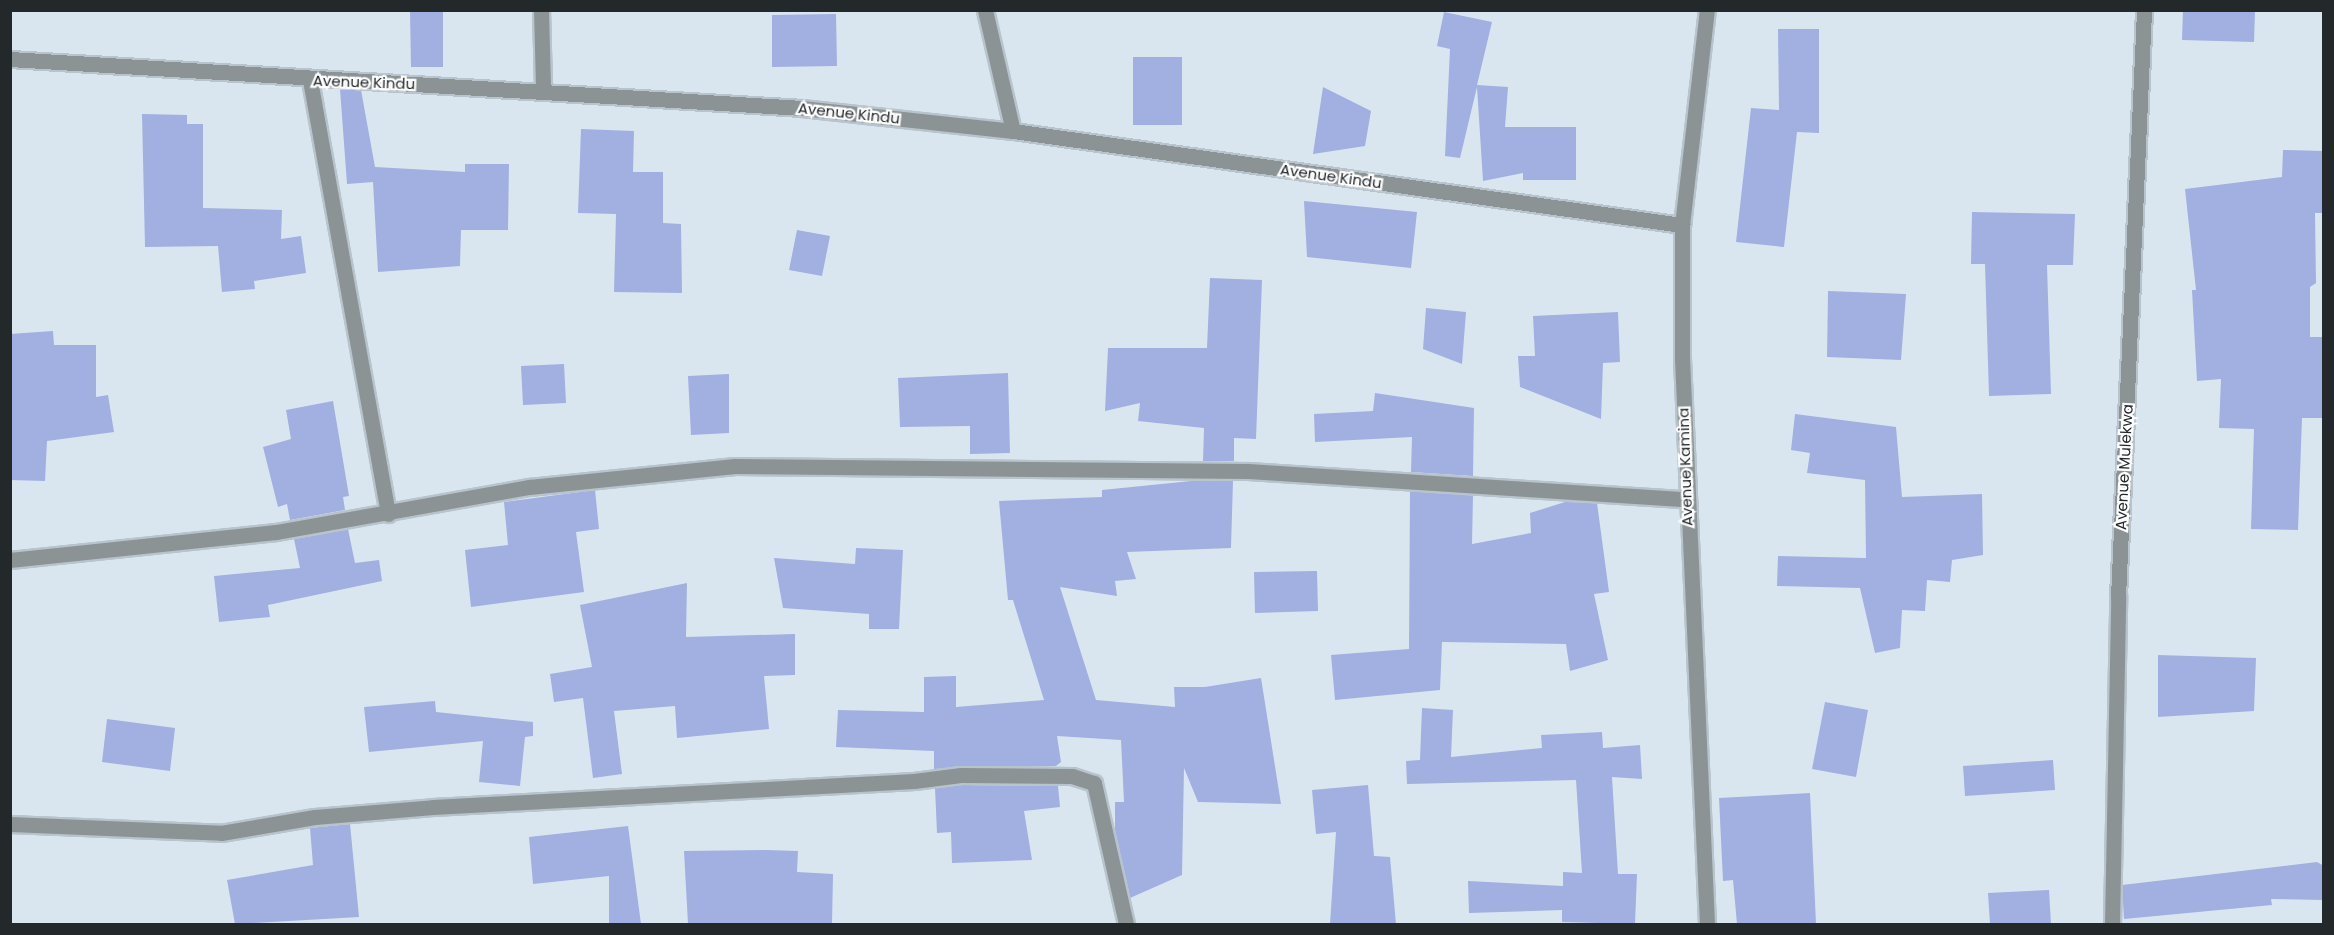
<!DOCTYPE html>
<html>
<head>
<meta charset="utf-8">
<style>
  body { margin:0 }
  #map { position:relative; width:2334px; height:935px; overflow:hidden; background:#d9e6f0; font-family:Poppins,sans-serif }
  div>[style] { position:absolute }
  .building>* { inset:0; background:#a2afe1 }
  .roads { filter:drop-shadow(2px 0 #b8c4cd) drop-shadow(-2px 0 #b8c4cd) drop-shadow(0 2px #b8c4cd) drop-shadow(0 -2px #b8c4cd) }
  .minor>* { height:15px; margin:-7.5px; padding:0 7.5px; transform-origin:7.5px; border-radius:7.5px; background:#8c9394 }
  span { translate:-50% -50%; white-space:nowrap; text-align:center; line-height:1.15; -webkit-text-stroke:4.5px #fff; paint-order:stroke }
  .street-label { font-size:15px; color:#23282b }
  .frame { position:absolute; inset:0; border:12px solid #23282b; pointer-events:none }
</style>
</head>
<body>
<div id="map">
  <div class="building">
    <i style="clip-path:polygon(410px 10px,443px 10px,443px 67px,411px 67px)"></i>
    <i style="clip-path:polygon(2183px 10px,2255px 10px,2254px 42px,2182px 40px)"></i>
    <i style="clip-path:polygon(1444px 12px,1492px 22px,1477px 85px,1508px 87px,1505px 127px,1576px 127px,1576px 180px,1523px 180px,1523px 173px,1483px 181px,1477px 87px,1460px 158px,1445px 156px,1450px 49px,1437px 46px)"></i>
    <i style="clip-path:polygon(836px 14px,837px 66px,772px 67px,772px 15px)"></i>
    <i style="clip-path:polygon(1778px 29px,1819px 29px,1819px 133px,1797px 132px,1784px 247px,1736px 242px,1751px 108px,1779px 110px)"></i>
    <i style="clip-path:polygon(1133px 57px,1182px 57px,1182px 125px,1133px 125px)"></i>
    <i style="clip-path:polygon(1323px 87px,1371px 111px,1365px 146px,1313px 154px)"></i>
    <i style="clip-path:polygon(340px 89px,361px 90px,375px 167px,465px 172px,465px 164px,509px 164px,508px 230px,461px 230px,460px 266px,378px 272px,373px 182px,347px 184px)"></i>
    <i style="clip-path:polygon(142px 114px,187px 115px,187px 124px,203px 124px,203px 208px,282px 210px,281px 239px,301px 236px,306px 273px,254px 281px,255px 289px,222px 292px,218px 246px,145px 247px)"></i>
    <i style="clip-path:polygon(581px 129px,634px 131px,633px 172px,663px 172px,663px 223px,681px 224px,682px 293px,614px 292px,616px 214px,578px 213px)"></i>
    <i style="clip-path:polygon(2283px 150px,2324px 151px,2324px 213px,2315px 213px,2316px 283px,2310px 287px,2310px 337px,2324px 337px,2324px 418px,2302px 418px,2298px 530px,2251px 529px,2254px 429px,2219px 428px,2221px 379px,2197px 381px,2192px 290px,2196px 290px,2185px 189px,2282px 177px)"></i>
    <i style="clip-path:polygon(1304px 201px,1417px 212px,1411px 268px,1307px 257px)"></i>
    <i style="clip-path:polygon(1972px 212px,2075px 214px,2073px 265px,2047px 265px,2051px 394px,1989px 396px,1985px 264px,1971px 264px)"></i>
    <i style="clip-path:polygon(797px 230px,830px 236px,822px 276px,789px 270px)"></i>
    <i style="clip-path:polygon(1210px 278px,1262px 280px,1256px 439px,1234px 438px,1234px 461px,1203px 461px,1204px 428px,1138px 421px,1140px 403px,1105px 411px,1108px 348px,1207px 348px)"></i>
    <i style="clip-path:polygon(1828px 291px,1906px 294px,1901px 360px,1827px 357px)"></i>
    <i style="clip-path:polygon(1426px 308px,1466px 312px,1462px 364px,1423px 349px)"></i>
    <i style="clip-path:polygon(1618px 312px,1620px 362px,1603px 363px,1601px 419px,1520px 387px,1518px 356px,1535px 356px,1533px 316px)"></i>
    <i style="clip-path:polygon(53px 331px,54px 345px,96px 345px,96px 397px,108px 395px,114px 432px,47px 441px,45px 481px,10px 480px,10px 334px)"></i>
    <i style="clip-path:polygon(564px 364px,566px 403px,523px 405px,521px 366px)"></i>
    <i style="clip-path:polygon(1008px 373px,1010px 453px,970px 454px,970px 426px,900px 427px,898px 378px)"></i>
    <i style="clip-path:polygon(729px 374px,729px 433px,691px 435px,688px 376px)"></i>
    <i style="clip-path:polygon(1375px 393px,1474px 408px,1473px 476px,1411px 472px,1412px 437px,1315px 442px,1314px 414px,1373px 411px)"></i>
    <i style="clip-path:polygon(333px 401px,349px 496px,343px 497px,345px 510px,290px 520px,287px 504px,278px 507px,263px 447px,291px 439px,286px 410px)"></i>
    <i style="clip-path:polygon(1795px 414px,1896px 427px,1902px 497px,1982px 494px,1983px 555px,1952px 560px,1950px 582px,1927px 580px,1925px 611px,1902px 610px,1900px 648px,1875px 653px,1860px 588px,1777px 586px,1778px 556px,1866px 558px,1865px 480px,1807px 473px,1810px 453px,1791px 450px)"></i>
    <i style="clip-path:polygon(1201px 480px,1233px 481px,1231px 548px,1127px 552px,1136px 579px,1115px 581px,1117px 596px,1060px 587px,1096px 700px,1175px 707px,1174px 687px,1205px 687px,1261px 678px,1281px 804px,1198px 802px,1184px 768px,1182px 875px,1130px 898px,1115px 830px,1115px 802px,1124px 802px,1121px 740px,1057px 736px,1061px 762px,1056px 766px,934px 769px,934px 751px,836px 747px,838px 710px,924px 712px,924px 677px,956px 676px,956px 707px,1044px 700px,1013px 600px,1008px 600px,999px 501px,1102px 497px,1102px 490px)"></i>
    <i style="clip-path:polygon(595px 490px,599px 529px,576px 532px,584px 592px,471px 607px,465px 550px,508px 545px,504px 502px)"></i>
    <i style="clip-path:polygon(1410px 491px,1473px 495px,1472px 544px,1531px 533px,1530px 513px,1565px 502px,1597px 503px,1609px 592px,1594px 594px,1608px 660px,1570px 671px,1566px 644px,1442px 642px,1440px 690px,1335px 700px,1331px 655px,1409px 649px)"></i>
    <i style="clip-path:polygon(348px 529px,355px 563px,379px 560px,382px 581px,268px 605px,270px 617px,219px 622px,214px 576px,300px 568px,294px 539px)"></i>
    <i style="clip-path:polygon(856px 548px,903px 550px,899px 629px,869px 629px,869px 614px,783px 608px,774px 558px,855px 564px)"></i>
    <i style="clip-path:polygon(1317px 571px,1318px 611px,1255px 613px,1254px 572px)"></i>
    <i style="clip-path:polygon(687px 583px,686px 637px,795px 634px,795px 675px,764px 676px,769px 729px,677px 738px,675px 706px,614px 711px,622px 774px,593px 778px,583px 698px,554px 702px,550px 674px,592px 667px,580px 605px)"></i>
    <i style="clip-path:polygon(2158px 655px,2256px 658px,2254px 711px,2158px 717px)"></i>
    <i style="clip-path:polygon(435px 701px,436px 712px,533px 722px,533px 736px,525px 737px,520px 786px,479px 782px,483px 741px,369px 752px,364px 707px)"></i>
    <i style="clip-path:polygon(1825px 702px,1868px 710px,1856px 777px,1812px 769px)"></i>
    <i style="clip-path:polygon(1422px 708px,1453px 710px,1451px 757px,1542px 748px,1541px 735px,1602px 732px,1603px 748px,1640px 745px,1642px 779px,1612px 777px,1618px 874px,1637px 874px,1635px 924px,1562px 922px,1562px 910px,1469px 913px,1468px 881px,1563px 886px,1563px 872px,1582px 873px,1576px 780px,1407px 784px,1406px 761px,1420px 760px)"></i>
    <i style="clip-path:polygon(107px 719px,175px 728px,170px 771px,102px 762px)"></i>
    <i style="clip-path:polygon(2053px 760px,2055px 790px,1965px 796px,1963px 766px)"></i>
    <i style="clip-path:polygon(962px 785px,1058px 786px,1060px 807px,1024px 811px,1032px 860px,952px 863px,951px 832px,937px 833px,935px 788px)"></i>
    <i style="clip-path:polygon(1368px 785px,1374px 856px,1390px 857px,1396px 924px,1330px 924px,1336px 832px,1316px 834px,1312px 790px)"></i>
    <i style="clip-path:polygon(1810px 793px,1816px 924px,1737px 924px,1733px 880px,1723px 881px,1719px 798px)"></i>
    <i style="clip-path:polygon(350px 824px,359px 917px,235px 924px,227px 880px,313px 865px,310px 828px)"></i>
    <i style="clip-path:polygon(628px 826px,641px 924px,609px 924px,609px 876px,533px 884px,529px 837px)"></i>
    <i style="clip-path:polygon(766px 850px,798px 851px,797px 872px,833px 874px,832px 924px,688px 924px,684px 851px)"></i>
    <i style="clip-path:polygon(2317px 862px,2324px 866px,2324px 900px,2271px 899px,2272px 905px,2124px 919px,2122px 885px)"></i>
    <i style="clip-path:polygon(2049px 890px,2051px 924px,1990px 924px,1988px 893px)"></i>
  </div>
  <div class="roads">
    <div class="minor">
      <i style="left:541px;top:10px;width:79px;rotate:88.5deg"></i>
      <i style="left:985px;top:10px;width:124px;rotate:77deg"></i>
      <i style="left:10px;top:59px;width:794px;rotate:3.54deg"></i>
      <i style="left:802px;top:108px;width:212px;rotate:6.2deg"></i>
      <i style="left:1013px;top:131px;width:676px;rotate:8deg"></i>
      <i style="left:310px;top:80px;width:441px;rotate:79.8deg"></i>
      <i style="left:10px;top:560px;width:267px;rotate:-6deg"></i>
      <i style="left:276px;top:532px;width:257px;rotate:-10.1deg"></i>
      <i style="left:529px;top:487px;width:207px;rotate:-5.8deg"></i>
      <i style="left:735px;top:466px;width:513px;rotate:0.56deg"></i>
      <i style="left:1248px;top:471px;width:438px;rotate:3.7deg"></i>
      <i style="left:10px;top:824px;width:211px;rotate:2.4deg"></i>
      <i style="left:221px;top:833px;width:95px;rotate:-9.7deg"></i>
      <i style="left:315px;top:817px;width:118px;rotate:-4.8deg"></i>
      <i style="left:433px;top:807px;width:482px;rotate:-3.1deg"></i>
      <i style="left:914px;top:781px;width:47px;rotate:-7.3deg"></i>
      <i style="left:961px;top:775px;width:111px;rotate:0.5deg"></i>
      <i style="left:1072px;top:776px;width:23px;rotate:18deg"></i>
      <i style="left:1094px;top:783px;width:145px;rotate:77.2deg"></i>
      <i style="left:1707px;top:924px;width:567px;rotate:-92.53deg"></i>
      <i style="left:1682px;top:358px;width:133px;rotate:-90deg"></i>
      <i style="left:1682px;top:225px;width:216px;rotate:-83.4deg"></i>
      <i style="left:2112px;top:924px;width:327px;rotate:-88.9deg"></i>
      <i style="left:2118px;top:597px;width:588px;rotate:-87.46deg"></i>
    </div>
  </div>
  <div class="street-label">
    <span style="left:364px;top:82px;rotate:2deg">Avenue Kindu</span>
    <span style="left:849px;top:113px;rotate:6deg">Avenue Kindu</span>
    <span style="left:1331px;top:176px;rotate:8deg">Avenue Kindu</span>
    <span style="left:1685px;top:467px;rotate:-92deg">Avenue Kamina</span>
    <span style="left:2124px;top:467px;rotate:-87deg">Avenue Mulekwa</span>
  </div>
  <div class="frame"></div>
</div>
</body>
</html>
